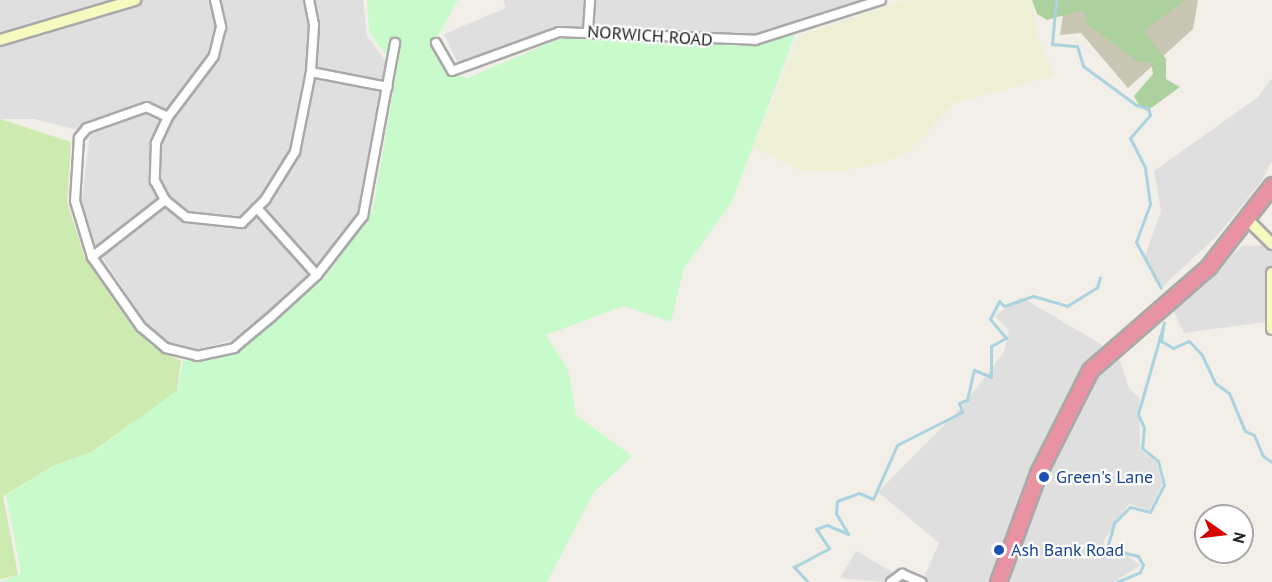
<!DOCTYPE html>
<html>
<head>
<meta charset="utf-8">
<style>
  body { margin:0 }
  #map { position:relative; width:1272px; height:582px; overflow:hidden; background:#f2efe9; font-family:"PT Sans",sans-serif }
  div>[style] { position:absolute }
  .residential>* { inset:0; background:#e0dfdf }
  .construction>* { inset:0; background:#c7c7b4 }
  .farmland>* { inset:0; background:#eef0d5 }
  .grass>* { inset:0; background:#cdebb0 }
  .forest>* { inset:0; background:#add19e }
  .park>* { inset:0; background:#c8facc }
  .stream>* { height:3px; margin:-1.5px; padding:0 1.5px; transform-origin:1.5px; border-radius:1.5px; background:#aad3df }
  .roads { filter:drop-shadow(2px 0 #a9a9a9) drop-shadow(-2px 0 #a9a9a9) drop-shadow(0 2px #a9a9a9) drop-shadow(0 -2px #a9a9a9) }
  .street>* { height:8px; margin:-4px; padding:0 4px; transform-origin:4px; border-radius:4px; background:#fff }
  .secondary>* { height:10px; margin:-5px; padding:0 5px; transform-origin:5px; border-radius:5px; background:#f7fabf }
  .highway>* { height:15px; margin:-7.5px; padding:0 7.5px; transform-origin:7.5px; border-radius:7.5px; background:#e892a2 }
  .dots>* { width:16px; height:16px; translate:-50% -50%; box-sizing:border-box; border:3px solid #fff; border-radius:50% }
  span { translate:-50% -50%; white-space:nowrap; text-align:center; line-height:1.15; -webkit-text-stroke:4.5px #fff; paint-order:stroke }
  .street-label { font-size:18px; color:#222 }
  .transit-label { font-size:18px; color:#164399 }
  .left { translate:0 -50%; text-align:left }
  .north { position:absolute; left:1194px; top:504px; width:60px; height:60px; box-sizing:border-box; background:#fff; border:2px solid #a7a7a7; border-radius:50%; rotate:104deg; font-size:16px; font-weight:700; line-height:24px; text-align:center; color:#222 }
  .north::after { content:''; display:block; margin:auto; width:21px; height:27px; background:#d40000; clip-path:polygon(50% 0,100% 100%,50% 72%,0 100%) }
</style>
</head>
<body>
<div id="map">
  <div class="residential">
    <i style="clip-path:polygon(0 0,363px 0,367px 36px,388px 64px,357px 216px,326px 261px,237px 339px,191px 351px,168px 344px,151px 330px,87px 234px,81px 209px,90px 133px,34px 119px,0 119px)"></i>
    <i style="clip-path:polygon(503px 0,865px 0,750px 35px,576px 26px,534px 37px,468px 68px,458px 64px,444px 34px,506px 8px)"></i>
    <i style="clip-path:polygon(1272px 78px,1272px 161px,1261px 182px,1216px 237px,1161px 288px,1145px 256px,1161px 211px,1154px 171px,1257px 98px)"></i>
    <i style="clip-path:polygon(1272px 245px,1272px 321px,1184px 333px,1173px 311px,1242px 246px)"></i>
    <i style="clip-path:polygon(1021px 297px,1099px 343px,1120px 361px,1129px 388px,1139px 398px,1140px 450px,1156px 462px,1162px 484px,1149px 510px,1129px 504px,1104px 540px,1105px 551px,1118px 550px,1141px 565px,1114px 582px,922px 582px,939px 543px,878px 492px,962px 407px,1004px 352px,1009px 330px,995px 316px)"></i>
    <i style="clip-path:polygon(856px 551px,892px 572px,885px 582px,840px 578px)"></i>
  </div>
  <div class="construction">
    <i style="clip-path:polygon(1065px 0,1198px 0,1193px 29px,1128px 88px,1081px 33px,1060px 35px)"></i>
  </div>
  <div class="farmland">
    <i style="clip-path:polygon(904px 0,1032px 0,1037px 35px,1054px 76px,954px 103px,909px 152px,881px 163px,842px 171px,801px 171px,754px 147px,799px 36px)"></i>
  </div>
  <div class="grass">
    <i style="clip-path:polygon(0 119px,71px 142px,67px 202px,85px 258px,128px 321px,151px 345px,181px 361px,177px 391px,92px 452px,55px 465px,3px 496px,18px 575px,0 579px)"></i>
  </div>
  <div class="forest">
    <i style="clip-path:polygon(1032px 0,1186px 0,1143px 31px,1166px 59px,1166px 79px,1180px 87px,1147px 111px,1140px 107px,1134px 96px,1153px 74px,1151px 63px,1139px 62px,1087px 24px,1084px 10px,1047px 20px,1037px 14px)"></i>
  </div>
  <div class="park">
    <i style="clip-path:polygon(367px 0,458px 0,434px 43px,451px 73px,468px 78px,563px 37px,742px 46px,795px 35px,732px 202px,684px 268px,671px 322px,624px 306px,546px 335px,568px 369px,576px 415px,632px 456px,594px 492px,547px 582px,0 582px,21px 573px,6px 494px,58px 464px,95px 451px,178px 390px,183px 361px,237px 352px,325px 278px,373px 209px,397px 69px,369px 32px)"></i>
  </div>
  <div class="stream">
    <i style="left:1056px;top:0;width:44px;rotate:95.2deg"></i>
    <i style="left:1052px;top:44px;width:25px;rotate:5deg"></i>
    <i style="left:1077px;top:46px;width:21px;rotate:73deg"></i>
    <i style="left:1083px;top:66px;width:66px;rotate:36.3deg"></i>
    <i style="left:1136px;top:105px;width:12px;rotate:14deg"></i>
    <i style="left:1148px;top:108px;width:7px;rotate:74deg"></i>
    <i style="left:1150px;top:115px;width:30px;rotate:131deg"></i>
    <i style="left:1130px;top:138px;width:34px;rotate:63deg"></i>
    <i style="left:1145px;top:168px;width:36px;rotate:82deg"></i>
    <i style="left:1150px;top:204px;width:40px;rotate:110.2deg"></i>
    <i style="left:1136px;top:242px;width:52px;rotate:61.5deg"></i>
    <i style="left:1163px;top:328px;width:13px;rotate:99deg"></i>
    <i style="left:1161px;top:341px;width:14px;rotate:30deg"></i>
    <i style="left:1173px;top:348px;width:17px;rotate:-24deg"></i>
    <i style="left:1189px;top:341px;width:19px;rotate:47deg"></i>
    <i style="left:1202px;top:355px;width:31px;rotate:65deg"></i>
    <i style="left:1215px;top:383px;width:17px;rotate:36deg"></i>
    <i style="left:1229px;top:393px;width:41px;rotate:67.2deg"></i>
    <i style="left:1245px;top:431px;width:10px;rotate:24deg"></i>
    <i style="left:1254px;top:435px;width:23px;rotate:67deg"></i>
    <i style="left:1263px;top:456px;width:11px;rotate:34deg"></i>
    <i style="left:808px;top:582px;width:21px;rotate:-133deg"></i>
    <i style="left:794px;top:567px;width:40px;rotate:-28deg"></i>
    <i style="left:829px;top:548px;width:23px;rotate:-124deg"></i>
    <i style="left:816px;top:529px;width:12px;rotate:-20deg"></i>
    <i style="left:827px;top:525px;width:23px;rotate:23deg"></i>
    <i style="left:848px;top:534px;width:24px;rotate:-120deg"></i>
    <i style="left:836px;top:513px;width:12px;rotate:-85deg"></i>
    <i style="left:837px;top:501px;width:23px;rotate:-20deg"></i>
    <i style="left:859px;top:493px;width:15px;rotate:23deg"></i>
    <i style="left:873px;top:499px;width:59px;rotate:-66deg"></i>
    <i style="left:897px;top:445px;width:73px;rotate:-26.9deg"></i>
    <i style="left:962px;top:412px;width:9px;rotate:-108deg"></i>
    <i style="left:959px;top:403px;width:9px;rotate:-21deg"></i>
    <i style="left:967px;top:400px;width:31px;rotate:-77deg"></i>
    <i style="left:974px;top:370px;width:18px;rotate:22deg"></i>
    <i style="left:991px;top:377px;width:31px;rotate:-90deg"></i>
    <i style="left:991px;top:346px;width:17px;rotate:-28deg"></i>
    <i style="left:1006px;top:338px;width:25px;rotate:-130deg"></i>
    <i style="left:990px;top:319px;width:20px;rotate:-63deg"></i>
    <i style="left:999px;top:301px;width:7px;rotate:45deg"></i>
    <i style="left:1004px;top:306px;width:31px;rotate:-19deg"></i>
    <i style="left:1033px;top:296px;width:35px;rotate:16deg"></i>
    <i style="left:1067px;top:306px;width:36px;rotate:-32deg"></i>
    <i style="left:1097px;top:287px;width:10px;rotate:-73deg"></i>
    <i style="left:1117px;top:582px;width:25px;rotate:-23deg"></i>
    <i style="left:1140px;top:572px;width:8px;rotate:-67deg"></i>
    <i style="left:1143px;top:565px;width:10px;rotate:-119deg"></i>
    <i style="left:1138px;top:556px;width:32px;rotate:-166deg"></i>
    <i style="left:1107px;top:548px;width:26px;rotate:-74deg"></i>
    <i style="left:1114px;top:523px;width:23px;rotate:-45deg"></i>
    <i style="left:1130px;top:507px;width:21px;rotate:14deg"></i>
    <i style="left:1150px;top:512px;width:30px;rotate:-63deg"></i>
    <i style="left:1164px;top:485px;width:25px;rotate:-104deg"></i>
    <i style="left:1158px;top:461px;width:21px;rotate:-141deg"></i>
    <i style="left:1142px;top:448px;width:20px;rotate:-84deg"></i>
    <i style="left:1144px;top:428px;width:15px;rotate:-113deg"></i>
    <i style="left:1138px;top:414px;width:95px;rotate:-74.1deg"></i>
  </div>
  <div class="roads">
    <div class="street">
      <i style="left:215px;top:0;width:28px;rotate:77deg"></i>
      <i style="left:221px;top:27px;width:30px;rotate:104deg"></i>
      <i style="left:214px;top:56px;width:76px;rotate:127deg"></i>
      <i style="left:168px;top:117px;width:29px;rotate:115deg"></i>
      <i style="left:156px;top:143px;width:38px;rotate:92deg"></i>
      <i style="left:155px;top:181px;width:21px;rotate:62deg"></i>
      <i style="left:165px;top:200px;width:27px;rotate:39deg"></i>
      <i style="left:186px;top:217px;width:56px;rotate:6.1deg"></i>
      <i style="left:242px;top:223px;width:33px;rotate:-45deg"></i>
      <i style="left:265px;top:200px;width:57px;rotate:-58deg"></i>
      <i style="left:295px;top:152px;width:82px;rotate:-78.7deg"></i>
      <i style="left:311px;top:72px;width:47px;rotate:-86.3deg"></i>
      <i style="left:314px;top:25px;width:25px;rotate:-101deg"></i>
      <i style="left:588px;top:30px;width:30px;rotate:-86deg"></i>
      <i style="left:436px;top:43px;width:32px;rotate:60deg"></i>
      <i style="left:452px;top:71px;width:114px;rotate:-20deg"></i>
      <i style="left:559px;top:32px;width:196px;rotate:2.3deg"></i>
      <i style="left:755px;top:40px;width:132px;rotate:-17.6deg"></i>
      <i style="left:311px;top:72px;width:78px;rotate:11deg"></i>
      <i style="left:168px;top:117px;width:23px;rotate:-155deg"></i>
      <i style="left:147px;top:107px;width:64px;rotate:160.7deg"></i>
      <i style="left:87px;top:128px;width:13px;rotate:129deg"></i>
      <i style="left:79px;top:138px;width:63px;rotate:93.6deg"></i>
      <i style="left:75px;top:201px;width:59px;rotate:73.1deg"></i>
      <i style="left:92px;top:257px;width:85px;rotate:55deg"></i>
      <i style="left:141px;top:327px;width:33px;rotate:40deg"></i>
      <i style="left:166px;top:348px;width:32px;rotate:14deg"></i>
      <i style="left:197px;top:356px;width:38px;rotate:-12deg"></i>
      <i style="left:234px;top:348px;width:48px;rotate:-40deg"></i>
      <i style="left:271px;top:317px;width:62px;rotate:-42.4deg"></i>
      <i style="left:317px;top:275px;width:75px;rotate:-52.1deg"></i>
      <i style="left:363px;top:216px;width:176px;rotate:-79.5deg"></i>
      <i style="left:257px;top:208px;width:90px;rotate:48.2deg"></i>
      <i style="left:92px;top:257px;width:93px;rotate:-38deg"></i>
      <i style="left:891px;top:582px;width:14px;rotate:-36deg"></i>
      <i style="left:902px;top:574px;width:21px;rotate:23deg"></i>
    </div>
    <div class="secondary">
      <i style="left:0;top:40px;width:141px;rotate:-16.5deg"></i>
      <i style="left:1249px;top:221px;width:33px;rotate:45deg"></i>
      <i style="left:1272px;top:273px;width:56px;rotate:90deg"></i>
    </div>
    <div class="highway">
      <i style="left:998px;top:582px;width:116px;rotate:-69.8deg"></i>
      <i style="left:1038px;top:473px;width:115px;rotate:-63.2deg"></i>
      <i style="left:1090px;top:370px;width:157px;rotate:-41.1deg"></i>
      <i style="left:1208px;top:267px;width:104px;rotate:-52deg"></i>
    </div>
  </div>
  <div class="dots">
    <i style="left:1044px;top:477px;background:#1a4fb4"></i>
    <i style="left:999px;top:550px;background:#1a4fb4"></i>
  </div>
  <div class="street-label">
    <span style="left:650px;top:36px;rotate:4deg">NORWICH ROAD</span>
  </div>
  <div class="transit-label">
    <span class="left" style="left:1056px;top:477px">Green's Lane</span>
    <span class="left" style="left:1011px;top:550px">Ash Bank Road</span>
  </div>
  <div class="north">N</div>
</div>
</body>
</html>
